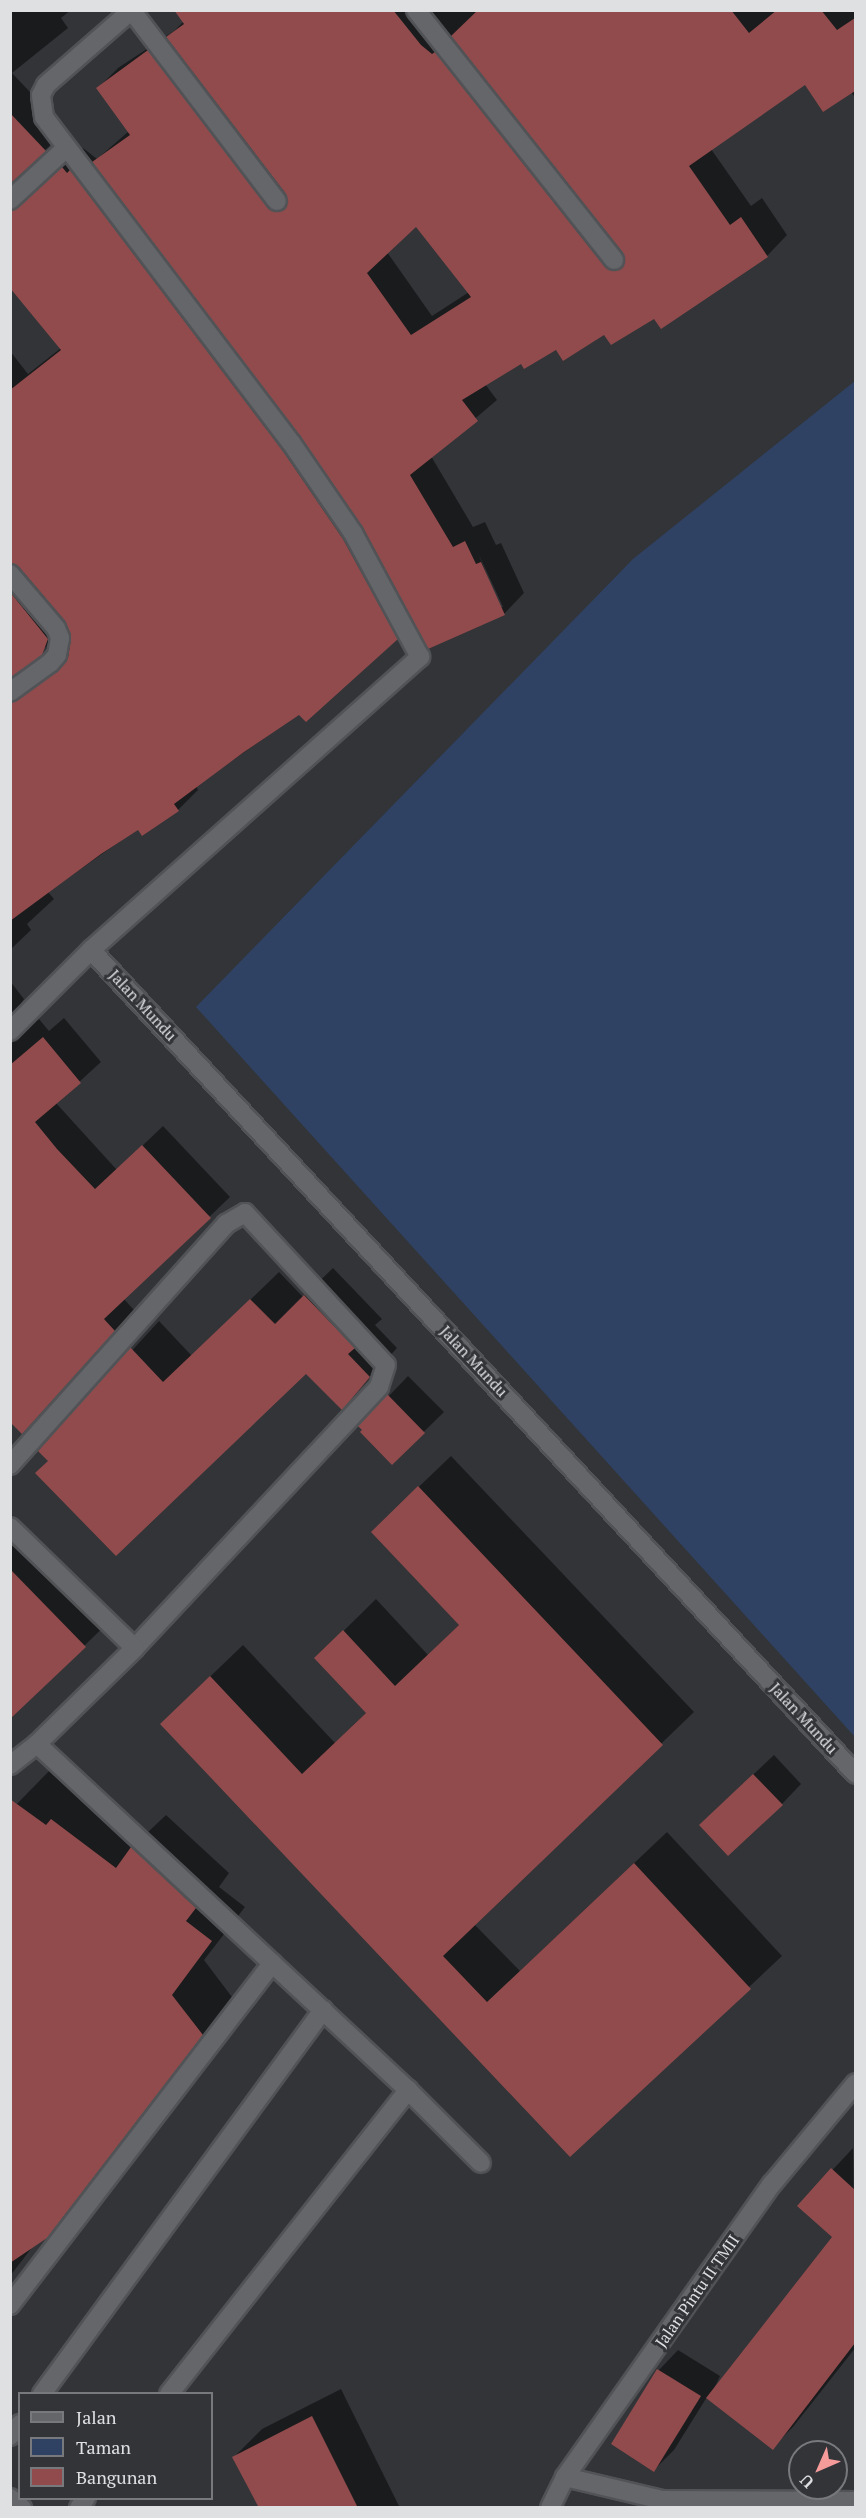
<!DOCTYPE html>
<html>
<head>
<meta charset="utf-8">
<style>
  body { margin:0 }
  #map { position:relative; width:866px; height:2518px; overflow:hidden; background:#323438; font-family:"PT Serif",serif }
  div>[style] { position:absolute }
  .green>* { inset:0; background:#2f4263 }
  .shadow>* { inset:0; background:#0007 }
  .building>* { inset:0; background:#924b4c }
  .roads { filter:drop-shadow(2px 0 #515356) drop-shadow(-2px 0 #515356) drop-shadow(0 2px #515356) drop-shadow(0 -2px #515356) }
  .lane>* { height:18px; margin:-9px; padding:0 9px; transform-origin:9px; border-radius:9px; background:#64666a }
  .street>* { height:18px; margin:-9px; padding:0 9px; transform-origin:9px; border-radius:9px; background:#64666a }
  .secondary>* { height:18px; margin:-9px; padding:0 9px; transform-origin:9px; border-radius:9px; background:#64666a }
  span { translate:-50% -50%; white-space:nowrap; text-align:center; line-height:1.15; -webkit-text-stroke:6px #323438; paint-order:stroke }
  .street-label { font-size:16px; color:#dee0e2 }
  .frame { position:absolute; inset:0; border:12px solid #dee0e2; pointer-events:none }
  .legend { position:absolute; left:18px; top:2392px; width:195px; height:108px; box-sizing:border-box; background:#323438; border:2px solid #77797c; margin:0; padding:8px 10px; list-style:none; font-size:18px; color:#dee0e2 }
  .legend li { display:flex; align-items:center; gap:12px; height:30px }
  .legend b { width:30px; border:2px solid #77797c }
  .north { position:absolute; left:788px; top:2440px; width:60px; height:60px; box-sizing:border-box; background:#323438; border:2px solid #77797c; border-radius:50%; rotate:225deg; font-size:16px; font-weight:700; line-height:24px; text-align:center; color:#dee0e2 }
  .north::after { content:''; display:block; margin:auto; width:21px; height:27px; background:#f59b9a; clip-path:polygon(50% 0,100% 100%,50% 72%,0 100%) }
</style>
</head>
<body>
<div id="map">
  <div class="green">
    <i style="clip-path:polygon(855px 381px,855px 1737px,196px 1007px,633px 559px)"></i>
  </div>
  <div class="shadow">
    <i style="clip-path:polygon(evenodd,10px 10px,71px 10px,61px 18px,68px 28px,12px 73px,66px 130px,22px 172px,19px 182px,27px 191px,35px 191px,83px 148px,97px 159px,129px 131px,98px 88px,118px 68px,174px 31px,184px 21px,176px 10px,856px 10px,856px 99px,851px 92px,805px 83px,711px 149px,751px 206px,762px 198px,787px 235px,767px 256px,654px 317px,521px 362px,485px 384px,497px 400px,431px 456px,473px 527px,485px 522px,496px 545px,501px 543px,524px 593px,504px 614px,415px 620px,300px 713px,196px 786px,198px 790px,178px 810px,139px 828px,48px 892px,54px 899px,27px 924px,31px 930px,10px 950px,10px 351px,28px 374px,61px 348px,13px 289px,10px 291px,10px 10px,416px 225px,469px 292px,432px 316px,387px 252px,416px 225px,10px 10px,479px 555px,503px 607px,499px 607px,479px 555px,10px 10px,67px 622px,73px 640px,68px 659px,38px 681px,26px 682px,19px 671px,62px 632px,67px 622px)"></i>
    <i style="clip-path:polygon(10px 981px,24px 999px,19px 1007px,23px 1019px,34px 1022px,39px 1019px,49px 1031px,64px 1018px,101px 1062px,56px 1103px,117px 1170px,163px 1126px,230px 1197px,124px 1299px,134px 1310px,22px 1432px,10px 1214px)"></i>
    <i style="clip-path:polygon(333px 1268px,382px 1319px,375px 1325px,397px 1348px,342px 1408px,306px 1372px,49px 1461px,40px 1451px,159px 1321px,192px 1356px,279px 1272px,303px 1297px)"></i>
    <i style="clip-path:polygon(408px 1376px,444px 1412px,392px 1463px,360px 1426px)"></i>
    <i style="clip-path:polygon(451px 1456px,694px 1712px,474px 1924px,520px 1971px,667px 1832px,782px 1956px,570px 2155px,194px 1692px,243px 1645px,335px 1743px,367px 1712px,316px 1658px,376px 1599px,428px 1655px,460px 1624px,405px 1500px)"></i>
    <i style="clip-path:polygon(10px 1513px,113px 1618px,26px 1702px,10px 1686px)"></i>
    <i style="clip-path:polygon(774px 1755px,801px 1784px,782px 1804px,721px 1805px)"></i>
    <i style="clip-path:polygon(50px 1770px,80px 1792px,86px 1786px,147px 1833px,166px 1815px,229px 1873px,219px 1887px,245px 1907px,204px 1960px,235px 2001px,80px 2203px,34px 2245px,10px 2276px,10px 1811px)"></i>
    <i style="clip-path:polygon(853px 2148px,856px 2347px,793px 2427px,772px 2448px,707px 2397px,674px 2450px,654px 2470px,613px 2443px,659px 2370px,678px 2350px,720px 2376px,713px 2391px,834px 2237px,799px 2206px)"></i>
    <i style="clip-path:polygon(341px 2389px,400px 2508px,261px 2508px,234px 2457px,262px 2429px)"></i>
  </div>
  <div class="building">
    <i style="clip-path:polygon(evenodd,174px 10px,393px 10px,421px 45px,432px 54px,435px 52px,605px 267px,615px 271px,624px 265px,623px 253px,451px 36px,478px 10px,731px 10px,749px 33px,777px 10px,821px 10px,837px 30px,855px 18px,855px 91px,823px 112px,805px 85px,689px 166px,730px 225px,741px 217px,768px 257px,661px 329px,654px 319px,611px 345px,604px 335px,563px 361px,556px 350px,524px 369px,521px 364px,462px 400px,478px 421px,410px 475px,453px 547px,465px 541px,476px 564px,481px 562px,505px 615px,428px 649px,363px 528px,301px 438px,92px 162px,130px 135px,96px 88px,148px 50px,268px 208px,278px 212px,287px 206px,286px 194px,166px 37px,184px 24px,174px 10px,416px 227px,471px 297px,411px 335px,367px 273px,416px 227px)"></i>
    <i style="clip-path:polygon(10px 113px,46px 151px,10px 184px)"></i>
    <i style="clip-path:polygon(62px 167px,67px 173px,70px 170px,283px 451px,343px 539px,398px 639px,306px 722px,299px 715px,244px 752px,174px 804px,179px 811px,142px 836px,138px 830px,101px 854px,10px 921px,10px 703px,58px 670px,68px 658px,71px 639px,65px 621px,19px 567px,10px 563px,10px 390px,61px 350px,10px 288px,10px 211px)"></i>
    <i style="clip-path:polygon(10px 592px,48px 639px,42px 655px,10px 678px)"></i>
    <i style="clip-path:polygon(43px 1037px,81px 1083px,35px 1122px,57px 1149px,95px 1189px,142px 1145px,211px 1218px,104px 1319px,115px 1331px,22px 1434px,10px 1422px,10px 1065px)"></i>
    <i style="clip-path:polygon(304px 1295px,355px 1348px,348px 1354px,370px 1377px,342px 1410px,306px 1374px,116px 1556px,35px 1473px,48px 1461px,38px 1451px,130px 1347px,163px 1382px,250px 1299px,275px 1324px)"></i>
    <i style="clip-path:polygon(387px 1394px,425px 1433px,392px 1465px,360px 1432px,362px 1430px,358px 1426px)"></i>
    <i style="clip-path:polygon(418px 1486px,663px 1745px,443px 1956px,487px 2002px,634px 1863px,751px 1989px,570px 2157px,160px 1724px,210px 1676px,302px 1774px,366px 1713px,314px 1658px,343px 1630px,395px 1686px,459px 1625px,371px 1532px)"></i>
    <i style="clip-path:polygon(10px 1569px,86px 1647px,10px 1719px)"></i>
    <i style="clip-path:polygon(753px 1774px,783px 1805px,728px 1856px,699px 1825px)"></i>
    <i style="clip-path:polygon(10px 1799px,46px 1825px,51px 1819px,116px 1868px,131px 1847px,196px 1908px,186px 1921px,212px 1941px,172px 1995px,203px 2035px,47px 2238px,10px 2263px)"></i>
    <i style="clip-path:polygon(831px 2168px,855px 2190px,855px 2343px,773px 2450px,706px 2398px,832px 2237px,797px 2206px)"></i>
    <i style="clip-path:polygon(657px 2369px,701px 2396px,654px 2472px,611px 2444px)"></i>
    <i style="clip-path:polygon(312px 2416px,358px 2508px,259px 2508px,232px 2457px)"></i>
  </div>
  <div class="roads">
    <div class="lane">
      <i style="left:10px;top:1465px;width:324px;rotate:-48.1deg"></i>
      <i style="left:226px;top:1224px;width:22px;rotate:-30deg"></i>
      <i style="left:245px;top:1213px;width:207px;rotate:47.2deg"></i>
      <i style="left:386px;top:1365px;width:23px;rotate:108deg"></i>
      <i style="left:379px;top:1387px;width:357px;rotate:133.1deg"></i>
      <i style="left:135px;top:1648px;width:137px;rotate:135.6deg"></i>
      <i style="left:37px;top:1744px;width:34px;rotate:142deg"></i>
      <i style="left:10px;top:1527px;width:174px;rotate:44.1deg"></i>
      <i style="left:37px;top:1744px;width:507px;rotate:43deg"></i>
      <i style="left:408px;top:2090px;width:103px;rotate:45deg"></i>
      <i style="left:10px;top:2305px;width:431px;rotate:-52.5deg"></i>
      <i style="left:42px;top:2394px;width:476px;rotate:-53.8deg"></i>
      <i style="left:169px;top:2394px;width:387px;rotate:-51.8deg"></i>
      <i style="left:10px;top:2436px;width:16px;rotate:-50deg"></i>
      <i style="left:565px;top:2477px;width:100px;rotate:13.3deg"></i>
      <i style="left:662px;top:2500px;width:194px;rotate:0.3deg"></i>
      <i style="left:10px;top:2498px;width:16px;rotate:40deg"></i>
      <i style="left:79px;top:2508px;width:12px;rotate:-55deg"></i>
    </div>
    <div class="street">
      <i style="left:416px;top:10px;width:319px;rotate:51.6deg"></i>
      <i style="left:132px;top:11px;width:239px;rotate:52.7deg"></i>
      <i style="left:10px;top:200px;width:75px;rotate:-42.8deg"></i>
      <i style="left:10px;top:574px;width:71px;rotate:49.6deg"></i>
      <i style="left:56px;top:628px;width:11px;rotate:68deg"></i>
      <i style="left:60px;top:638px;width:17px;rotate:100deg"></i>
      <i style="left:57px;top:655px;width:11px;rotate:131deg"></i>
      <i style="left:50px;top:663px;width:49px;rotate:144.1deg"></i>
      <i style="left:91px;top:950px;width:1124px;rotate:47.13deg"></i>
      <i style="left:10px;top:1031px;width:115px;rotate:-45deg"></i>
      <i style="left:91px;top:950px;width:441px;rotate:-41.7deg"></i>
      <i style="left:420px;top:657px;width:141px;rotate:-118.4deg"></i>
      <i style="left:353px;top:533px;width:108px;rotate:-124.4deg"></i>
      <i style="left:292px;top:444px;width:410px;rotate:-127.2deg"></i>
      <i style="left:44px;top:117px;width:22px;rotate:-98deg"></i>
      <i style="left:41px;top:95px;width:11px;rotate:-63deg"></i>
      <i style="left:46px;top:85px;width:114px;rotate:-41.1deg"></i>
    </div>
    <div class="secondary">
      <i style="left:550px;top:2508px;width:34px;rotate:-64deg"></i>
      <i style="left:565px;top:2477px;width:359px;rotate:-54.8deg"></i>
      <i style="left:772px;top:2184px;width:131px;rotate:-50.3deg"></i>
    </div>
  </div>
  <div class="street-label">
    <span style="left:143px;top:1005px;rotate:47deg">Jalan Mundu</span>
    <span style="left:474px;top:1361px;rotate:47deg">Jalan Mundu</span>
    <span style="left:804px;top:1718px;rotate:47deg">Jalan Mundu</span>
    <span style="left:697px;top:2291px;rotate:-55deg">Jalan Pintu II TMII</span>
  </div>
  <div class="frame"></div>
  <ul class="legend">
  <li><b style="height:8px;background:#64666a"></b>Jalan</li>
  <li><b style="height:16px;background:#2f4263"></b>Taman</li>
  <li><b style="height:16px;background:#924b4c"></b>Bangunan</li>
  </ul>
  <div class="north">U</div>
</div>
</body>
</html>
